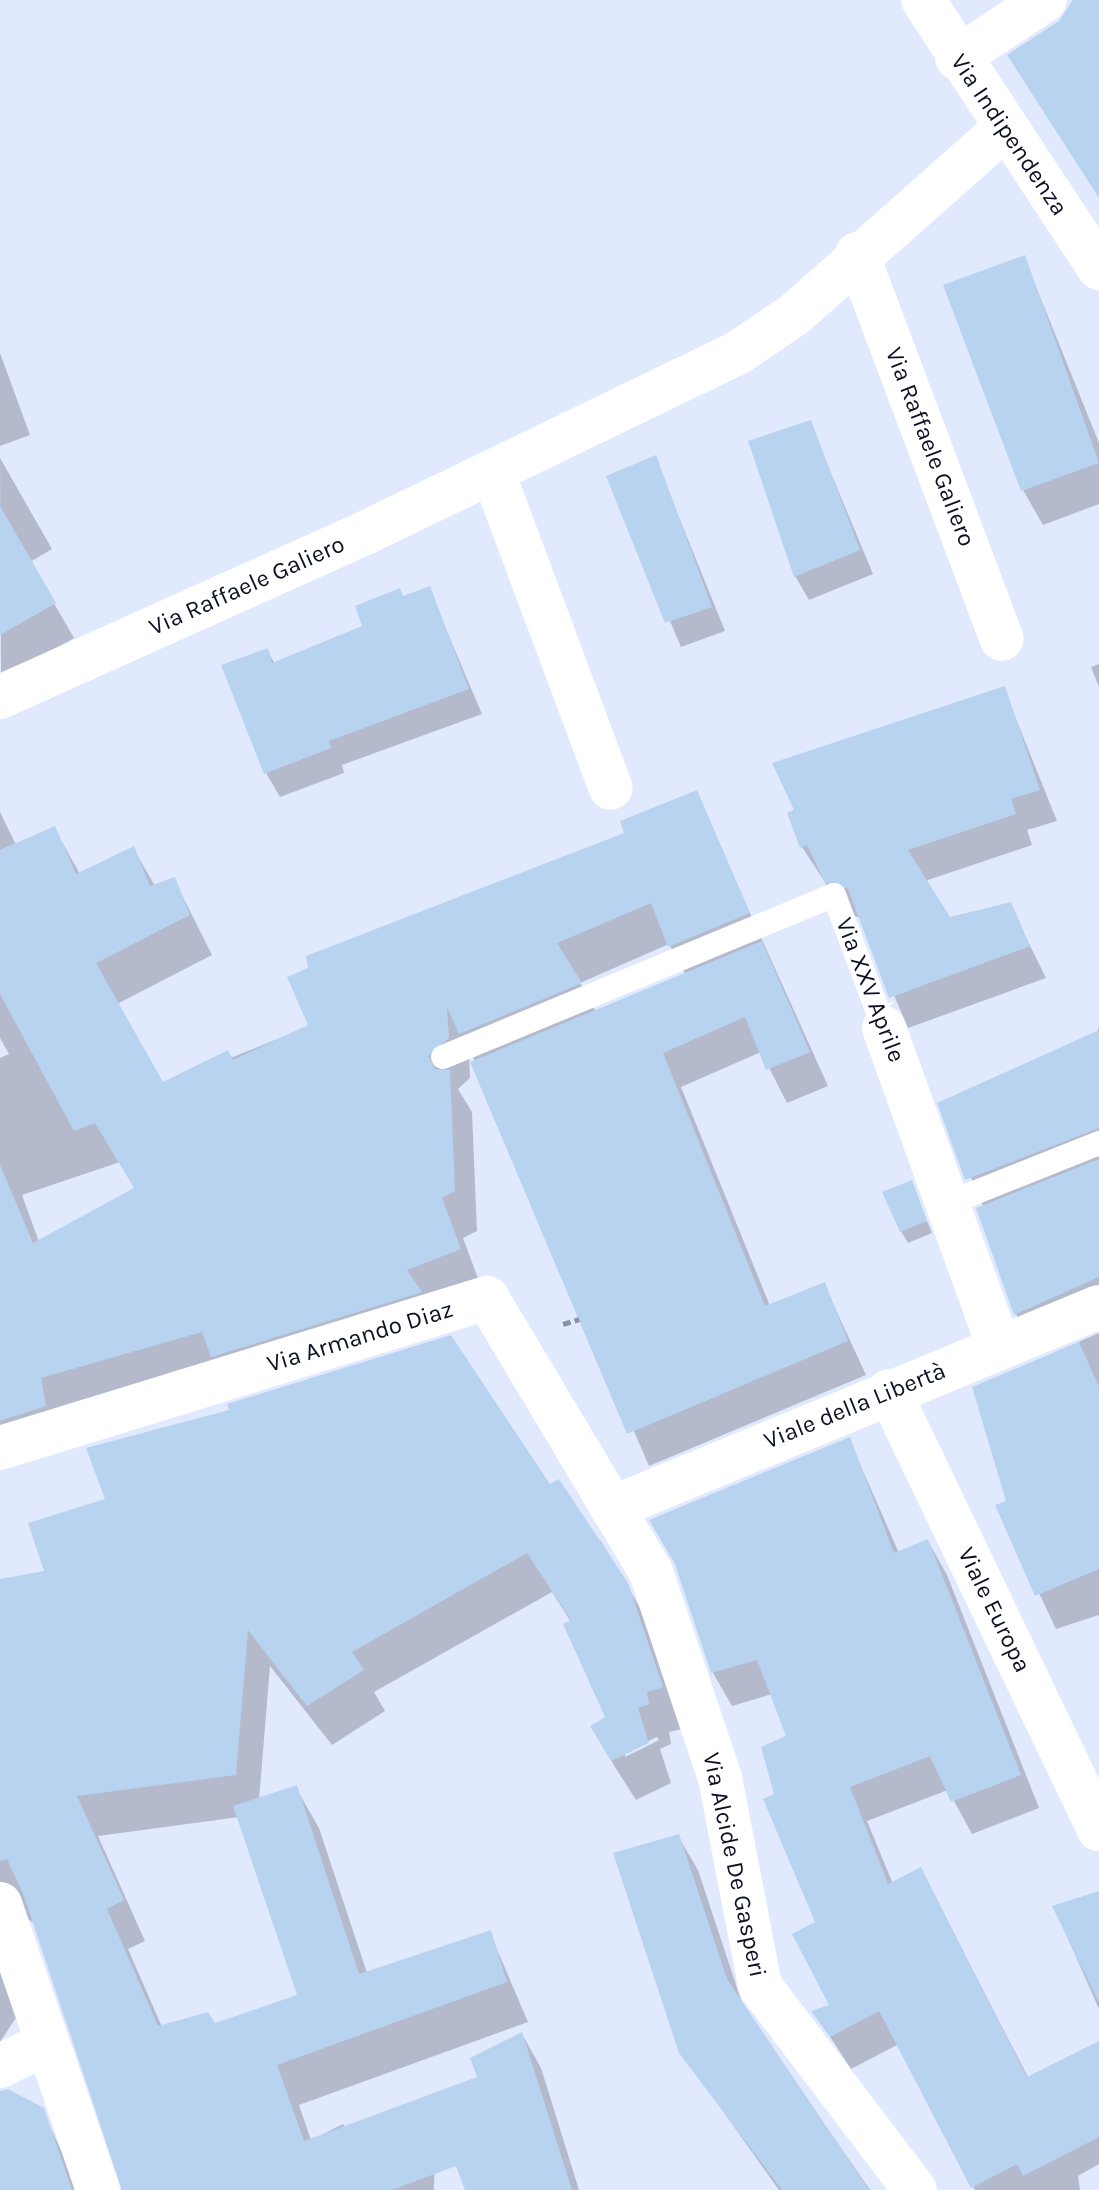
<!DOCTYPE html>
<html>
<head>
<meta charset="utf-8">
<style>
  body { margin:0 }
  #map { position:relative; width:1099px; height:2190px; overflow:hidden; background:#e1e9ff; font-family:Karla,sans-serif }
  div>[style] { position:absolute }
  .shadow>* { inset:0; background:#0003 }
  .building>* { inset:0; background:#b8d3f0 }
  .path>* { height:5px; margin-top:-2.5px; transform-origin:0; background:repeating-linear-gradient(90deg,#8b92a7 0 8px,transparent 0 12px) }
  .service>* { height:24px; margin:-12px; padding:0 12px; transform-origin:12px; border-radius:12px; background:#fff }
  .minor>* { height:44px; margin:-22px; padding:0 22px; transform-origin:22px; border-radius:22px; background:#fff }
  span { translate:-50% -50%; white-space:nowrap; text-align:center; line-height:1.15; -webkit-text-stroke:8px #fff; paint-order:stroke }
  .street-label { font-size:24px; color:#0b1022 }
</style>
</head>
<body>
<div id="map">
  <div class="shadow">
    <i style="clip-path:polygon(1024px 257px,1099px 443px,1099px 504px,1043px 525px,1023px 490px)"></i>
    <i style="clip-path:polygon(0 353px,30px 435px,0 446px)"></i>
    <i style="clip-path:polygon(810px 423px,873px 574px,809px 600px,795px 576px)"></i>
    <i style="clip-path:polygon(0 458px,52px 549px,30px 562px,74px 638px,1px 680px)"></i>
    <i style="clip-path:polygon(655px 458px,725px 631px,681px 647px,609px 477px)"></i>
    <i style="clip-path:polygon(429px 589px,482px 714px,342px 765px,344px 773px,280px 797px,266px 773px,267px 650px,275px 664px,365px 627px)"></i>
    <i style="clip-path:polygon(1099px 664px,1099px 687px,1091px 667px)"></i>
    <i style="clip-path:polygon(1004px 689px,1057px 821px,1027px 830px,1032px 845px,925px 881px,949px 920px,1010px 905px,1046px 978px,908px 1028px,861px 918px,845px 913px,802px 847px)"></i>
    <i style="clip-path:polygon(evenodd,696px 793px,828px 1086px,787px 1103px,761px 1052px,681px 1087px,770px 1306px,824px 1284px,866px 1375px,649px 1466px,469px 1048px,470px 1078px,458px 1089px,472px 1112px,477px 1231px,463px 1238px,482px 1289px,0 1468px,0 1058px,9px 1054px,0 1038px,0 812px,16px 845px,54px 828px,80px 874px,133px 848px,155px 886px,174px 879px,212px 955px,117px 1004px,163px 1085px,310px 1026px,696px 793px,669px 944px,686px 975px,596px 1012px,580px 983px,669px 944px,696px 793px,120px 1162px,136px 1189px,39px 1242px,22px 1195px,120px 1162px)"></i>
    <i style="clip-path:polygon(1099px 1025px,1099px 1323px,1035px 1347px,1016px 1314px,978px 1210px,984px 1208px,940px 1104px,1097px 1034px)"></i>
    <i style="clip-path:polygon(911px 1183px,932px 1233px,908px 1243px,901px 1231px)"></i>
    <i style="clip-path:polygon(1099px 1333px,1099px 1615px,1056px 1629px,998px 1506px,1008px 1502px,974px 1388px)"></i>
    <i style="clip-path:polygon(849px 1439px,899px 1553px,928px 1541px,947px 1575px,1039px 1808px,972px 1834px,948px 1790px,867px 1821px,893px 1884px,921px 1870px,1029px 2079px,1099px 2044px,1099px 2164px,1078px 2176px,1080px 2190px,975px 2190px,899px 2044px,851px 2069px,814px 2012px,832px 2006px,818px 1923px,776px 1795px,788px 1737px,772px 1694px,732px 1706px,713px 1673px,677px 1564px)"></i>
    <i style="clip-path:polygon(evenodd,550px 1487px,594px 1544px,601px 1541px,650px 1625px,685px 1728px,669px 1732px,671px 1744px,660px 1749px,671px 1783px,636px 1800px,615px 1767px,592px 1727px,607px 1718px,571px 1622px,552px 1592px,374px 1692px,385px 1711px,332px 1745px,270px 1666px,259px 1800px,296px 1788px,319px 1828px,367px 1973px,490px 1933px,528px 2022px,299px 2105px,311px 2140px,343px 2124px,348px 2133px,435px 2146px,434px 2190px,122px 2190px,36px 1925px,28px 1919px,0 1936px,0 1581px,550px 1487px,657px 1737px,659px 1740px,625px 1757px,625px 1752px,657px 1737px,550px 1487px,239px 1817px,299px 1996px,214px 2025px,162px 2027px,128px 1949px,145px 1941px,98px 1836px,239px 1817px)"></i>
    <i style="clip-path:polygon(678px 1836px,698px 1870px,743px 2006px,870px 2190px,779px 2190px,681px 2052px)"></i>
    <i style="clip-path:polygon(1099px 1904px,1099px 2009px,1054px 1907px)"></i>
    <i style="clip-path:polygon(0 1950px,19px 2013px,0 2042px)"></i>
    <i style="clip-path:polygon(522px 2034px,541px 2068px,579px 2190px,467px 2190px,480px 2078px)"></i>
    <i style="clip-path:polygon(0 2095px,42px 2110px,80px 2190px,0 2190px)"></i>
  </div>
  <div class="building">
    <i style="clip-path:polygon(1073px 0,1099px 0,1099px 198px,1007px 55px,1059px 21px)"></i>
    <i style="clip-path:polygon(1025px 255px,1099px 463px,1021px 491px,943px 285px)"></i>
    <i style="clip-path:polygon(811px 420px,860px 550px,794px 577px,748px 441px)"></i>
    <i style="clip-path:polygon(656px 455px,712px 607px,665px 623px,606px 476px)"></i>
    <i style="clip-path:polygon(0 506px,56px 603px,0 635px)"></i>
    <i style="clip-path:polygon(430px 586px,469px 689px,329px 741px,331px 748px,264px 774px,221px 665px,268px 648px,272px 663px,362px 626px,355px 606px,400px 588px,403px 596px)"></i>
    <i style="clip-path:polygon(1005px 686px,1040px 790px,1011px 799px,1016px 814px,908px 850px,950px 917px,1011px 902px,1030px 946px,889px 998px,848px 889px,825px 883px,807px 845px,800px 848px,787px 813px,794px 810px,772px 763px)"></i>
    <i style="clip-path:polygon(697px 790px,750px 913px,668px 947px,651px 903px,557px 943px,582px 983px,459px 1034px,447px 1007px,449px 1038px,428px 1056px,435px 1069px,450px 1070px,455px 1191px,442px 1198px,461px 1249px,407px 1270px,422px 1292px,211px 1357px,202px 1332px,41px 1378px,46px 1406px,0 1421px,0 1165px,33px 1243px,134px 1188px,95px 1123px,74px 1131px,0 994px,0 850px,55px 826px,76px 874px,134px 846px,150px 886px,175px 877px,190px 915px,96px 963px,163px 1082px,228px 1050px,233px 1060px,308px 1025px,287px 977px,308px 968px,306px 956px,624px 833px,620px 821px)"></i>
    <i style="clip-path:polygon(762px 941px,810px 1052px,766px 1070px,745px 1017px,663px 1053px,765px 1306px,825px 1282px,848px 1341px,627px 1434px,470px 1062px)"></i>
    <i style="clip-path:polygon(1099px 1030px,1099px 1128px,965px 1180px,937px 1103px)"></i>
    <i style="clip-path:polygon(1099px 1159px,1099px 1277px,1014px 1315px,976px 1208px)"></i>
    <i style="clip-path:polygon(912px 1180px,927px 1221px,900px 1232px,882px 1192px)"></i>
    <i style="clip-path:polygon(451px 1335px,550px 1484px,559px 1479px,628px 1583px,663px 1687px,647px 1692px,649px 1704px,638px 1708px,649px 1743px,611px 1761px,590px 1726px,605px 1717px,563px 1624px,571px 1620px,527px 1553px,352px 1652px,364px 1670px,307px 1706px,248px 1630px,236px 1775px,77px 1796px,124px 1900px,107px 1909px,158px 2026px,208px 2012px,215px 2023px,297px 1995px,233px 1806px,297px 1785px,359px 1974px,491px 1930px,507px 1982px,277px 2065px,304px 2141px,477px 2077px,470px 2058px,522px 2032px,572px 2190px,465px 2190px,456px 2166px,392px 2190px,122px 2190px,24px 1896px,7px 1859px,0 1861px,0 1579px,44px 1571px,28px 1523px,105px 1499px,86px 1448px,229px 1410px,227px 1404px)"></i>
    <i style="clip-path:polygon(1079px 1342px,1099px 1387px,1099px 1569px,1035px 1596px,995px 1505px,1006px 1501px,972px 1387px)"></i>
    <i style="clip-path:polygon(850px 1437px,894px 1553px,928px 1539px,1021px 1775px,951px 1802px,930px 1756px,850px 1787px,888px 1884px,921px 1867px,1027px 2077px,1099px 2041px,1099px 2137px,1023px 2176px,1017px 2164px,971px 2188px,879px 2011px,830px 2037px,811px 2011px,829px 2005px,792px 1934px,815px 1922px,763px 1799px,774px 1794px,761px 1747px,786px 1736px,757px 1660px,711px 1673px,675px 1564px,649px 1520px)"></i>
    <i style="clip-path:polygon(679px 1834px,727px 1979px,869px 2190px,782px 2190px,679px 2053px,613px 1853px)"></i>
    <i style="clip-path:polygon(1099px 1891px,1099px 2003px,1052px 1906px)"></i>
    <i style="clip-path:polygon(8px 2089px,44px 2108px,72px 2190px,0 2190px,0 2091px)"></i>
  </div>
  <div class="path">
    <i style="left:563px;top:1324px;width:17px;rotate:-17deg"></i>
  </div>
  <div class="service">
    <i style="left:443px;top:1057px;width:423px;rotate:-22.5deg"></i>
    <i style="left:834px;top:895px;width:142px;rotate:69.4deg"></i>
    <i style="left:949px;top:1203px;width:162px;rotate:-21.8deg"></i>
  </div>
  <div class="minor">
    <i style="left:923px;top:0;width:321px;rotate:56.7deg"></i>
    <i style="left:957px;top:58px;width:105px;rotate:-33.4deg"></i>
    <i style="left:857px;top:254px;width:411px;rotate:69.4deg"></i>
    <i style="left:493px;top:473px;width:336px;rotate:69.5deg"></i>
    <i style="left:0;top:697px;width:402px;rotate:-24.2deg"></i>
    <i style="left:367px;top:532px;width:413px;rotate:-25.8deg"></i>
    <i style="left:739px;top:352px;width:68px;rotate:-34.2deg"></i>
    <i style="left:795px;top:314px;width:279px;rotate:-41.5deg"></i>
    <i style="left:884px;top:1028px;width:339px;rotate:70.2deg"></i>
    <i style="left:889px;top:1391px;width:486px;rotate:64.4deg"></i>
    <i style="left:0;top:1448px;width:510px;rotate:-17.12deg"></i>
    <i style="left:487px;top:1298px;width:319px;rotate:59.1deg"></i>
    <i style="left:651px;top:1572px;width:217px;rotate:71.5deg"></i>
    <i style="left:720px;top:1778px;width:212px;rotate:79.1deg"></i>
    <i style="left:760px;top:1986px;width:256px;rotate:52.8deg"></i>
    <i style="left:612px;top:1508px;width:527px;rotate:-22.43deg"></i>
    <i style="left:0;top:1904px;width:302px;rotate:71.1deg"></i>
    <i style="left:0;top:2066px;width:50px;rotate:-26.1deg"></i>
  </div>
  <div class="street-label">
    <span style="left:1009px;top:135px;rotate:56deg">Via Indipendenza</span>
    <span style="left:930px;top:447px;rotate:69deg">Via Raffaele Galiero</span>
    <span style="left:247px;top:586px;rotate:-24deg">Via Raffaele Galiero</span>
    <span style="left:870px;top:990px;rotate:69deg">Via XXV Aprile</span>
    <span style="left:360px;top:1337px;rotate:-17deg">Via Armando Diaz</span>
    <span style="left:855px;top:1406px;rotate:-22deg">Viale della Libertà</span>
    <span style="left:994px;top:1610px;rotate:64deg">Viale Europa</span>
    <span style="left:734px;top:1865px;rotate:78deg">Via Alcide De Gasperi</span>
  </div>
</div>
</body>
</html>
